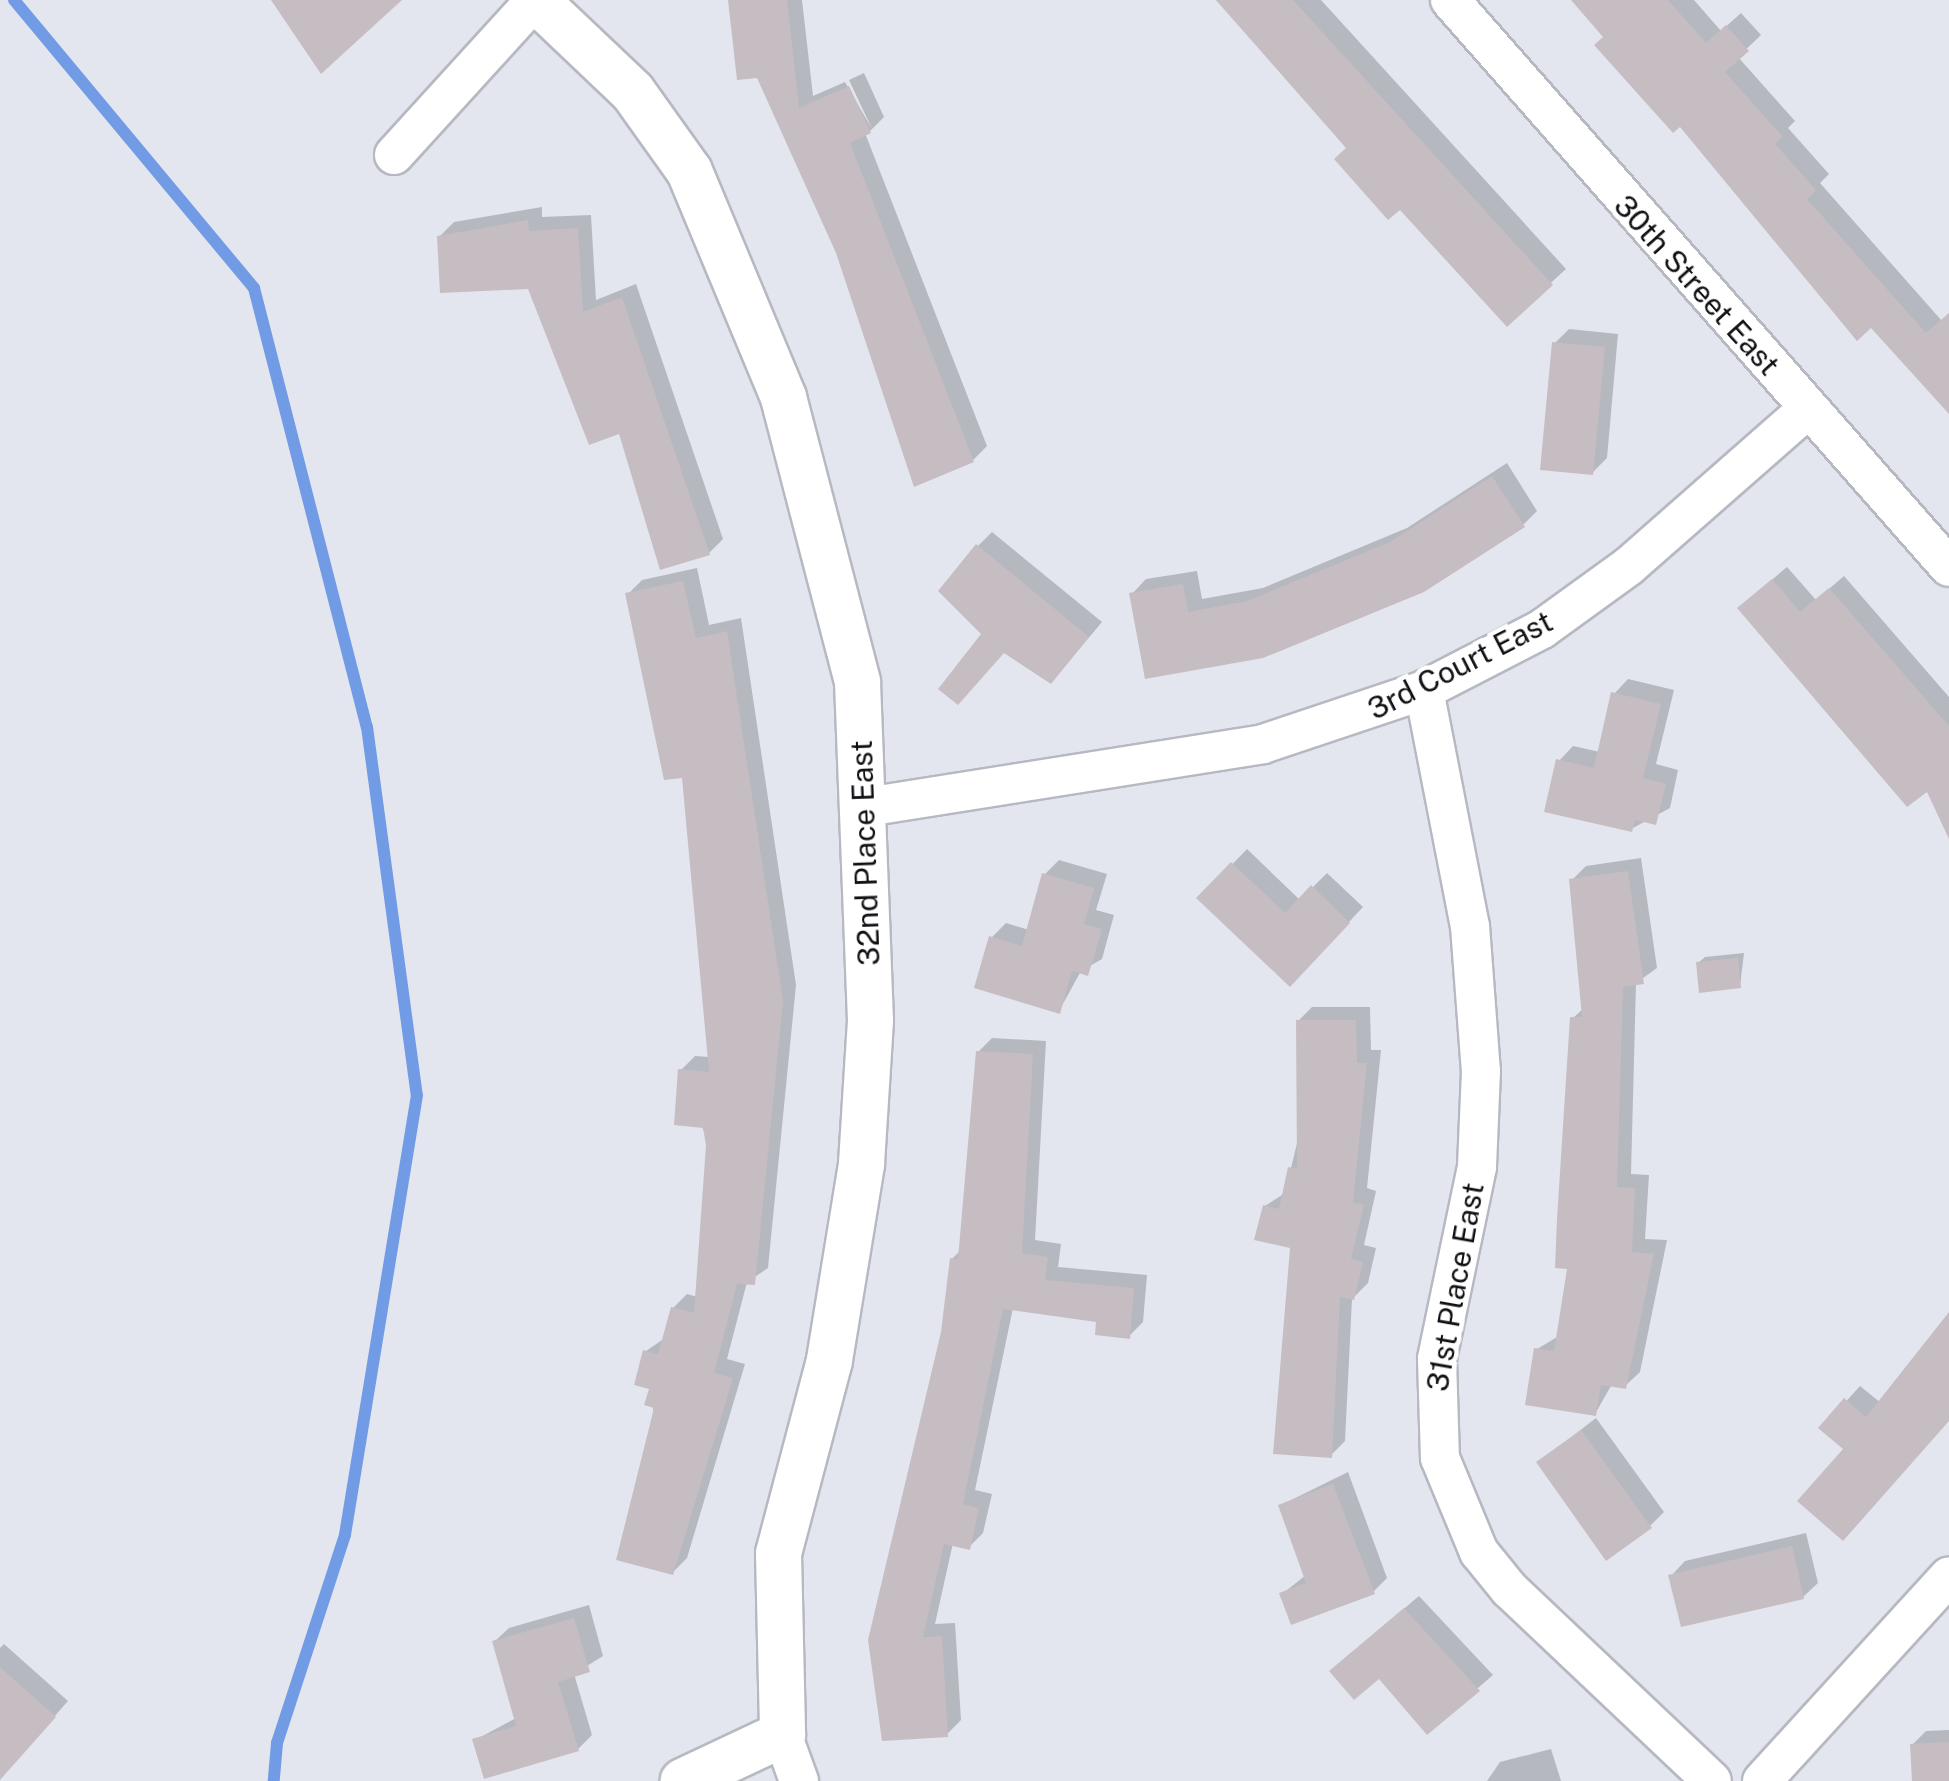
<!DOCTYPE html>
<html>
<head>
<meta charset="utf-8">
<style>
  body { margin:0 }
  #map { position:relative; width:1949px; height:1781px; overflow:hidden; background:#e3e6ef; font-family:"Public Sans",sans-serif }
  div>[style] { position:absolute }
  .shadow>* { inset:0; background:#0003 }
  .stream>* { height:12px; margin:-6px; padding:0 6px; transform-origin:6px; border-radius:6px; background:#729be5 }
  .building>* { inset:0; background:#c6bdc2 }
  .roads { filter:drop-shadow(2px 0 #b7b9c2) drop-shadow(-2px 0 #b7b9c2) drop-shadow(0 2px #b7b9c2) drop-shadow(0 -2px #b7b9c2) }
  .minor>* { height:38px; margin:-19px; padding:0 19px; transform-origin:19px; border-radius:19px; background:#fff }
  .tertiary>* { height:45px; margin:-22.5px; padding:0 22.5px; transform-origin:22.5px; border-radius:22.5px; background:#fff }
  span { translate:-50% -50%; white-space:nowrap; text-align:center; line-height:1.15; -webkit-text-stroke:9px #fff; paint-order:stroke }
  .street-label { font-size:30px; color:#0f1013 }
</style>
</head>
<body>
<div id="map">
  <div class="shadow">
    <i style="clip-path:polygon(274px 0,398px 0,321px 71px)"></i>
    <i style="clip-path:polygon(730px 0,802px 0,813px 96px,845px 82px,872px 129px,849px 80px,864px 73px,884px 117px,870px 131px,865px 133px,987px 446px,973px 460px,838px 253px)"></i>
    <i style="clip-path:polygon(1216px 0,1321px 0,1566px 269px,1507px 323px)"></i>
    <i style="clip-path:polygon(1575px 0,1694px 0,1721px 31px,1741px 13px,1761px 35px,1738px 57px,1795px 121px,1788px 128px,1829px 174px,1820px 183px,1942px 321px,1949px 314px,1949px 410px)"></i>
    <i style="clip-path:polygon(542px 207px,542px 217px,591px 215px,596px 300px,636px 284px,723px 539px,709px 553px,530px 286px,439px 237px,454px 222px)"></i>
    <i style="clip-path:polygon(1569px 329px,1618px 334px,1607px 458px,1592px 473px,1555px 343px)"></i>
    <i style="clip-path:polygon(1507px 463px,1537px 511px,1523px 525px,1262px 656px,1132px 594px,1146px 579px,1197px 571px,1202px 599px,1263px 588px,1407px 528px)"></i>
    <i style="clip-path:polygon(992px 532px,1102px 622px,1065px 666px,1005px 651px,985px 634px,978px 546px)"></i>
    <i style="clip-path:polygon(1787px 567px,1816px 600px,1844px 576px,1949px 697px,1949px 772px,1755px 594px)"></i>
    <i style="clip-path:polygon(697px 568px,709px 625px,741px 618px,796px 985px,768px 1268px,747px 1282px,727px 1359px,745px 1364px,687px 1558px,673px 1572px,646px 1351px,665px 1338px,673px 1308px,687px 1294px,698px 1297px,709px 1145px,681px 1070px,695px 1056px,710px 1057px,684px 775px,628px 594px,642px 580px)"></i>
    <i style="clip-path:polygon(1628px 679px,1674px 690px,1656px 764px,1678px 770px,1670px 808px,1631px 829px,1559px 761px,1573px 746px,1600px 752px,1614px 694px)"></i>
    <i style="clip-path:polygon(1247px 849px,1300px 900px,1327px 873px,1363px 907px,1304px 970px,1200px 898px)"></i>
    <i style="clip-path:polygon(1641px 858px,1657px 968px,1636px 983px,1631px 1174px,1649px 1175px,1645px 1239px,1667px 1240px,1640px 1372px,1625px 1386px,1612px 1384px,1595px 1414px,1537px 1349px,1559px 1336px,1570px 1266px,1573px 1018px,1584px 1008px,1572px 880px,1586px 866px)"></i>
    <i style="clip-path:polygon(1059px 860px,1107px 874px,1096px 910px,1114px 915px,1102px 959px,1081px 971px,1059px 1011px,991px 938px,1006px 923px,1029px 930px,1044px 875px)"></i>
    <i style="clip-path:polygon(1744px 953px,1740px 986px,1698px 963px,1705px 957px)"></i>
    <i style="clip-path:polygon(1312px 1007px,1370px 1007px,1371px 1050px,1381px 1050px,1367px 1188px,1376px 1191px,1364px 1245px,1376px 1248px,1368px 1283px,1352px 1299px,1345px 1441px,1331px 1455px,1293px 1246px,1265px 1206px,1285px 1193px,1299px 1135px,1298px 1021px)"></i>
    <i style="clip-path:polygon(992px 1038px,1046px 1041px,1035px 1240px,1061px 1244px,1058px 1267px,1147px 1275px,1143px 1322px,1129px 1336px,1099px 1320px,1013px 1308px,975px 1490px,992px 1494px,983px 1533px,969px 1547px,953px 1543px,935px 1624px,955px 1623px,961px 1720px,947px 1734px,884px 1738px,952px 1259px,961px 1250px,978px 1052px)"></i>
    <i style="clip-path:polygon(1949px 1316px,1949px 1415px,1822px 1428px,1860px 1386px,1881px 1403px)"></i>
    <i style="clip-path:polygon(1596px 1418px,1664px 1512px,1650px 1526px,1539px 1462px)"></i>
    <i style="clip-path:polygon(1348px 1472px,1387px 1578px,1373px 1592px,1282px 1594px,1306px 1575px,1281px 1505px)"></i>
    <i style="clip-path:polygon(1806px 1533px,1818px 1583px,1803px 1597px,1671px 1576px,1685px 1561px)"></i>
    <i style="clip-path:polygon(1419px 1596px,1493px 1675px,1427px 1732px,1380px 1675px,1347px 1657px)"></i>
    <i style="clip-path:polygon(589px 1605px,603px 1656px,574px 1674px,592px 1735px,578px 1749px,475px 1740px,516px 1718px,494px 1642px,509px 1628px)"></i>
    <i style="clip-path:polygon(4px 1644px,68px 1701px,0 1778px,0 1648px)"></i>
    <i style="clip-path:polygon(1949px 1730px,1949px 1781px,1914px 1781px,1912px 1745px,1926px 1731px)"></i>
    <i style="clip-path:polygon(1551px 1749px,1561px 1781px,1487px 1781px,1500px 1762px)"></i>
  </div>
  <div class="stream">
    <i style="left:14px;top:0;width:375px;rotate:50.2deg"></i>
    <i style="left:254px;top:288px;width:453px;rotate:75.6deg"></i>
    <i style="left:367px;top:727px;width:371px;rotate:82.3deg"></i>
    <i style="left:417px;top:1095px;width:446px;rotate:99.3deg"></i>
    <i style="left:345px;top:1535px;width:219px;rotate:108.1deg"></i>
    <i style="left:277px;top:1743px;width:38px;rotate:95deg"></i>
  </div>
  <div class="building">
    <i style="clip-path:polygon(271px 0,402px 0,321px 74px)"></i>
    <i style="clip-path:polygon(728px 0,787px 0,799px 108px,849px 86px,871px 133px,850px 143px,974px 462px,914px 487px,836px 253px,757px 78px,737px 80px)"></i>
    <i style="clip-path:polygon(1216px 0,1293px 0,1553px 285px,1507px 327px,1400px 210px,1388px 220px,1334px 159px,1346px 148px)"></i>
    <i style="clip-path:polygon(1571px 0,1668px 0,1706px 43px,1726px 25px,1749px 51px,1725px 72px,1783px 137px,1775px 144px,1816px 190px,1807px 199px,1926px 333px,1949px 313px,1949px 414px,1871px 328px,1857px 341px,1680px 127px,1673px 133px,1594px 45px,1603px 37px)"></i>
    <i style="clip-path:polygon(528px 220px,529px 231px,578px 228px,583px 312px,622px 297px,710px 555px,660px 570px,619px 434px,589px 445px,528px 289px,440px 293px,437px 236px)"></i>
    <i style="clip-path:polygon(1552px 342px,1605px 347px,1593px 475px,1540px 470px)"></i>
    <i style="clip-path:polygon(1492px 476px,1525px 527px,1424px 592px,1263px 658px,1145px 679px,1129px 593px,1183px 584px,1188px 612px,1247px 601px,1390px 542px)"></i>
    <i style="clip-path:polygon(976px 544px,1089px 637px,1051px 684px,1004px 653px,958px 705px,938px 689px,981px 634px,938px 591px)"></i>
    <i style="clip-path:polygon(1772px 579px,1800px 612px,1829px 588px,1949px 726px,1949px 839px,1927px 792px,1907px 807px,1737px 608px)"></i>
    <i style="clip-path:polygon(683px 581px,696px 638px,727px 631px,783px 1001px,755px 1285px,737px 1284px,714px 1373px,733px 1378px,673px 1575px,616px 1560px,654px 1408px,644px 1405px,649px 1389px,634px 1385px,643px 1350px,658px 1354px,671px 1307px,694px 1313px,706px 1145px,703px 1128px,674px 1125px,678px 1069px,709px 1072px,682px 778px,664px 780px,625px 593px)"></i>
    <i style="clip-path:polygon(1611px 692px,1661px 704px,1643px 778px,1666px 784px,1656px 825px,1635px 820px,1632px 832px,1544px 812px,1556px 759px,1594px 768px)"></i>
    <i style="clip-path:polygon(1231px 862px,1285px 913px,1311px 885px,1350px 923px,1290px 987px,1196px 898px)"></i>
    <i style="clip-path:polygon(1628px 871px,1644px 984px,1623px 987px,1617px 1187px,1635px 1188px,1632px 1252px,1654px 1254px,1626px 1389px,1601px 1385px,1596px 1416px,1525px 1405px,1534px 1348px,1554px 1351px,1567px 1269px,1555px 1268px,1557px 1219px,1570px 1017px,1582px 1017px,1569px 879px)"></i>
    <i style="clip-path:polygon(1042px 873px,1094px 888px,1084px 924px,1102px 929px,1088px 976px,1072px 971px,1060px 1014px,974px 988px,989px 936px,1022px 946px)"></i>
    <i style="clip-path:polygon(1738px 958px,1741px 988px,1699px 993px,1696px 962px)"></i>
    <i style="clip-path:polygon(1296px 1020px,1356px 1020px,1357px 1063px,1367px 1063px,1353px 1202px,1364px 1205px,1351px 1259px,1363px 1262px,1354px 1300px,1340px 1297px,1332px 1458px,1273px 1454px,1290px 1248px,1254px 1240px,1263px 1205px,1279px 1209px,1288px 1167px,1297px 1169px)"></i>
    <i style="clip-path:polygon(976px 1051px,1033px 1054px,1022px 1253px,1048px 1257px,1045px 1280px,1134px 1288px,1130px 1339px,1095px 1335px,1096px 1322px,1003px 1309px,963px 1504px,979px 1508px,970px 1550px,944px 1544px,923px 1637px,942px 1636px,948px 1737px,882px 1741px,868px 1640px,941px 1332px,950px 1258px,958px 1259px)"></i>
    <i style="clip-path:polygon(1949px 1312px,1949px 1421px,1843px 1541px,1797px 1501px,1843px 1449px,1818px 1428px,1844px 1398px,1866px 1417px)"></i>
    <i style="clip-path:polygon(1581px 1430px,1652px 1528px,1606px 1561px,1536px 1462px)"></i>
    <i style="clip-path:polygon(1333px 1484px,1375px 1594px,1291px 1625px,1279px 1593px,1306px 1583px,1278px 1505px)"></i>
    <i style="clip-path:polygon(1792px 1546px,1804px 1599px,1681px 1627px,1668px 1575px)"></i>
    <i style="clip-path:polygon(1404px 1608px,1480px 1691px,1427px 1735px,1379px 1679px,1354px 1700px,1329px 1671px)"></i>
    <i style="clip-path:polygon(574px 1618px,590px 1672px,558px 1682px,579px 1751px,484px 1779px,472px 1739px,516px 1726px,492px 1641px)"></i>
    <i style="clip-path:polygon(0 1667px,56px 1717px,0 1780px)"></i>
    <i style="clip-path:polygon(1949px 1742px,1949px 1781px,1912px 1781px,1910px 1744px)"></i>
  </div>
  <div class="roads">
    <div class="minor">
      <i style="left:1450px;top:0;width:755px;rotate:48.65deg"></i>
      <i style="left:394px;top:155px;width:210px;rotate:-47.7deg"></i>
      <i style="left:1424px;top:690px;width:240px;rotate:79deg"></i>
      <i style="left:1470px;top:926px;width:145px;rotate:85.7deg"></i>
      <i style="left:1481px;top:1071px;width:96px;rotate:92.4deg"></i>
      <i style="left:1477px;top:1167px;width:196px;rotate:101.8deg"></i>
      <i style="left:1437px;top:1359px;width:99px;rotate:88.3deg"></i>
      <i style="left:1440px;top:1458px;width:102px;rotate:67.5deg"></i>
      <i style="left:1479px;top:1552px;width:48px;rotate:51deg"></i>
      <i style="left:1509px;top:1589px;width:279px;rotate:43.4deg"></i>
      <i style="left:866px;top:807px;width:402px;rotate:-9deg"></i>
      <i style="left:1263px;top:744px;width:170px;rotate:-18.5deg"></i>
      <i style="left:1424px;top:690px;width:133px;rotate:-27.3deg"></i>
      <i style="left:1542px;top:629px;width:107px;rotate:-35.9deg"></i>
      <i style="left:1629px;top:566px;width:238px;rotate:-41.3deg"></i>
      <i style="left:782px;top:1734px;width:50px;rotate:70.1deg"></i>
      <i style="left:1762px;top:1781px;width:277px;rotate:-47.6deg"></i>
    </div>
    <div class="tertiary">
      <i style="left:536px;top:0;width:132px;rotate:43.5deg"></i>
      <i style="left:632px;top:91px;width:98px;rotate:54.5deg"></i>
      <i style="left:689px;top:171px;width:245px;rotate:67.4deg"></i>
      <i style="left:783px;top:397px;width:294px;rotate:75.4deg"></i>
      <i style="left:857px;top:682px;width:338px;rotate:87.8deg"></i>
      <i style="left:870px;top:1020px;width:144px;rotate:93.6deg"></i>
      <i style="left:861px;top:1164px;width:199px;rotate:99.3deg"></i>
      <i style="left:829px;top:1360px;width:200px;rotate:104.8deg"></i>
      <i style="left:778px;top:1553px;width:181px;rotate:88.7deg"></i>
      <i style="left:782px;top:1734px;width:110px;rotate:154.8deg"></i>
    </div>
  </div>
  <div class="street-label">
    <span style="left:1697px;top:285px;rotate:48deg">30th Street East</span>
    <span style="left:1460px;top:665px;rotate:-27deg">3rd Court East</span>
    <span style="left:865px;top:853px;rotate:-92deg">32nd Place East</span>
    <span style="left:1455px;top:1287px;rotate:-80deg">31st Place East</span>
  </div>
</div>
</body>
</html>
